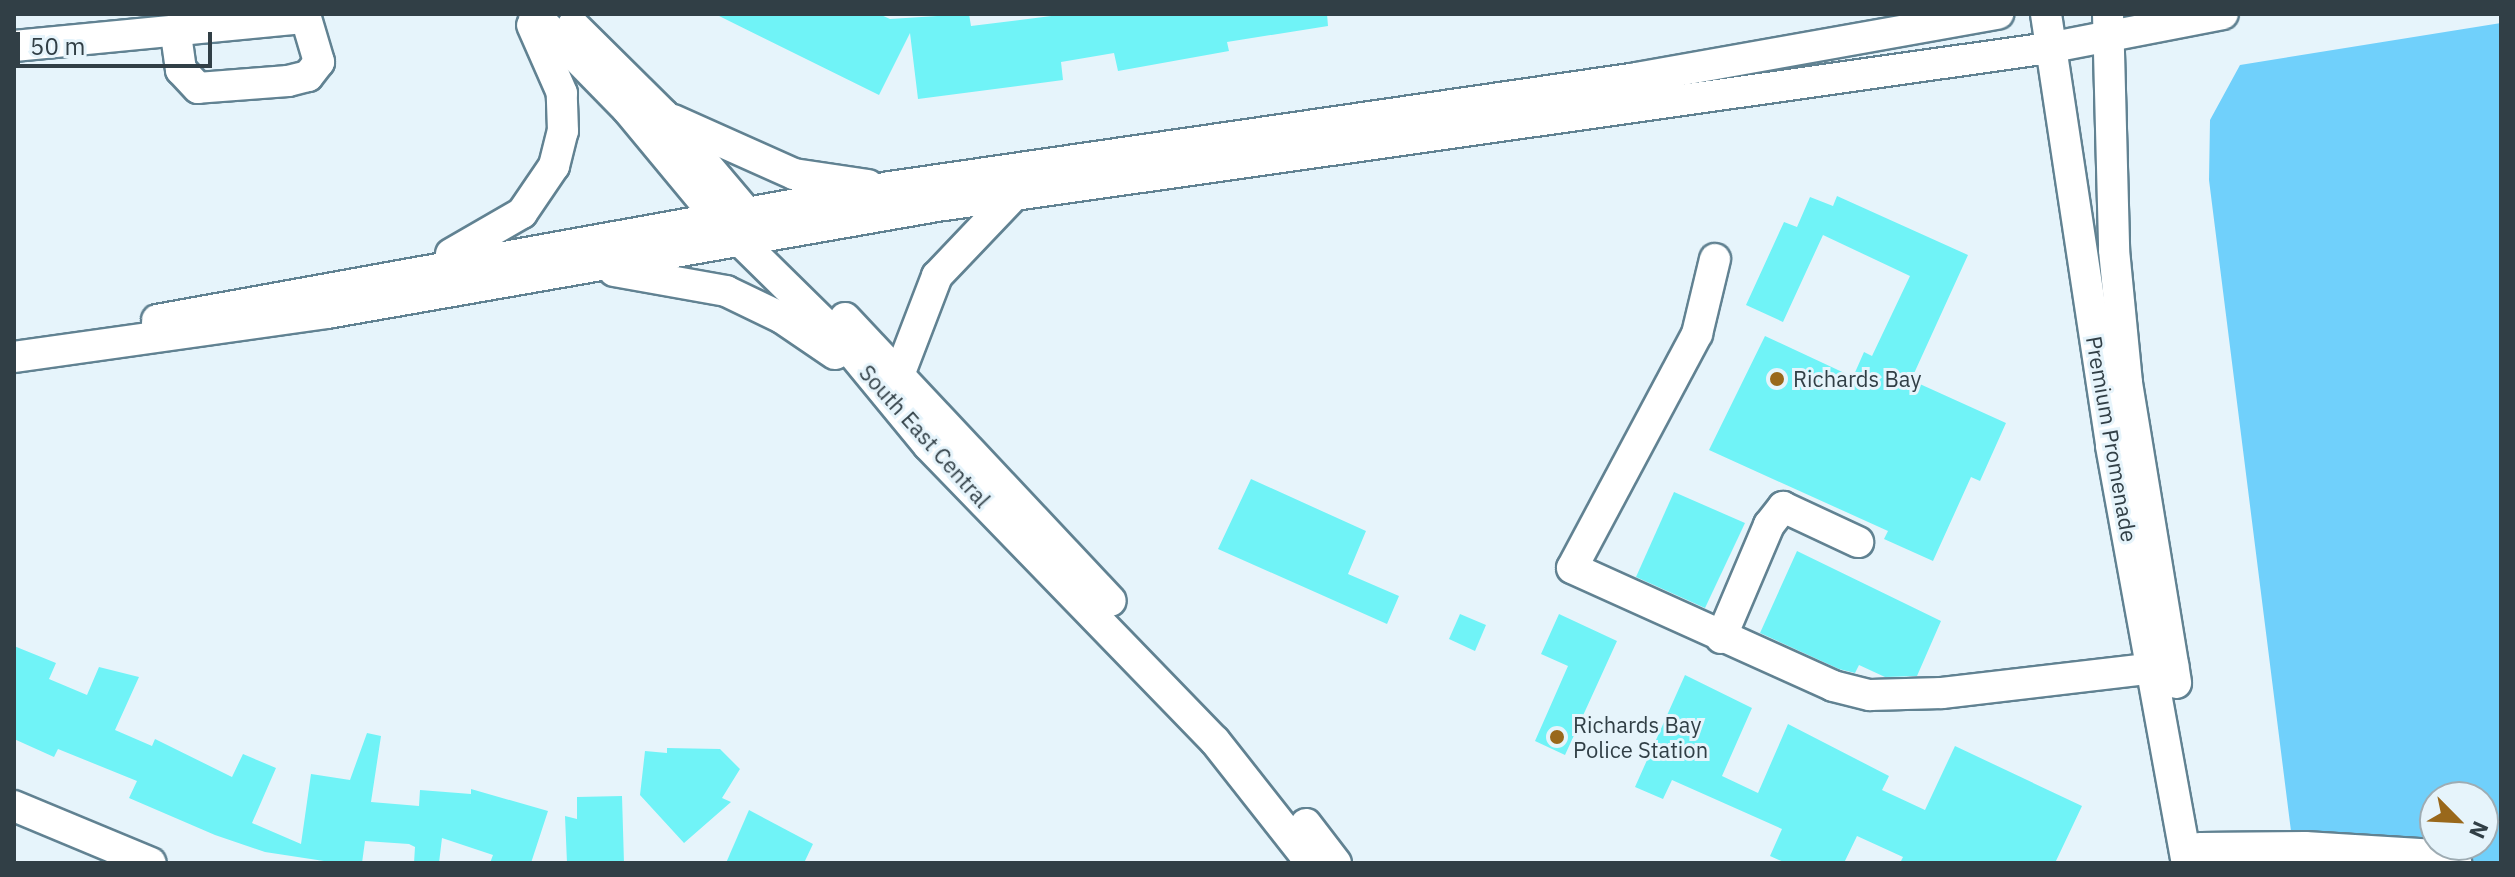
<!DOCTYPE html>
<html>
<head>
<meta charset="utf-8">
<style>
  body { margin:0 }
  #map { position:relative; width:2515px; height:877px; overflow:hidden; background:#e6f4fb; font-family:"IBM Plex Sans",sans-serif }
  div>[style] { position:absolute }
  .green>* { inset:0; background:#70d0fb }
  .building>* { inset:0; background:#70f3f7 }
  .roads { filter:drop-shadow(2px 0 #618292) drop-shadow(-2px 0 #618292) drop-shadow(0 2px #618292) drop-shadow(0 -2px #618292) }
  .minor>* { height:30px; margin:-15px; padding:0 15px; transform-origin:15px; border-radius:15px; background:#fff }
  .dots>* { width:22px; height:22px; translate:-50% -50%; box-sizing:border-box; border:4px solid #e6f4fb; border-radius:50% }
  span { translate:-50% -50%; white-space:nowrap; text-align:center; line-height:1.15; -webkit-text-stroke:6px #e6f4fb; paint-order:stroke }
  .poi-label { font-size:22px; color:#313f46 }
  .left { translate:0 -50%; text-align:left }
  .street-label { font-size:22px; color:#313f46 }
  .frame { position:absolute; inset:0; border:16px solid #313f46; pointer-events:none }
  .north { position:absolute; left:2419px; top:781px; width:80px; height:80px; box-sizing:border-box; background:#e6f4fb; border:2px solid #9eacb3; border-radius:50%; rotate:114deg; font-size:22px; font-weight:700; line-height:32px; text-align:center; color:#313f46 }
  .north::after { content:''; display:block; margin:auto; width:28px; height:36px; background:#99681b; clip-path:polygon(50% 0,100% 100%,50% 72%,0 100%) }
  .scale { position:absolute; left:16px; top:32px; width:196px; height:36px; box-sizing:border-box; border:4px solid #313f46; border-top:0; padding-left:10px; font-size:24px; line-height:28px; white-space:nowrap; color:#313f46; -webkit-text-stroke:6px #e6f4fb; paint-order:stroke }
</style>
</head>
<body>
<div id="map">
  <div class="green">
    <i style="clip-path:polygon(evenodd,2501px 23px,2501px 863px,2295px 863px,2209px 180px,2210px 120px,2240px 65px,2501px 23px,2435px 797px,2483px 797px,2483px 845px,2435px 845px,2435px 797px)"></i>
  </div>
  <div class="building">
    <i style="clip-path:polygon(715px 14px,879px 14px,890px 19px,969px 14px,971px 26px,1067px 14px,1327px 14px,1328px 26px,1227px 42px,1229px 51px,1118px 71px,1114px 53px,1061px 62px,1063px 80px,918px 99px,910px 33px,879px 95px)"></i>
    <i style="clip-path:polygon(1837px 196px,1968px 255px,1911px 380px,2006px 423px,1980px 481px,1971px 477px,1933px 561px,1884px 539px,1888px 531px,1709px 450px,1765px 336px,1853px 377px,1864px 352px,1872px 356px,1910px 276px,1823px 235px,1783px 322px,1746px 305px,1784px 222px,1797px 227px,1810px 197px,1833px 206px)"></i>
    <i style="clip-path:polygon(1251px 479px,1366px 531px,1348px 574px,1399px 596px,1387px 624px,1218px 549px)"></i>
    <i style="clip-path:polygon(1674px 492px,1745px 523px,1705px 608px,1636px 577px)"></i>
    <i style="clip-path:polygon(1797px 551px,1941px 621px,1917px 676px,1885px 677px,1859px 665px,1855px 673px,1839px 669px,1760px 633px)"></i>
    <i style="clip-path:polygon(1460px 614px,1486px 625px,1475px 651px,1449px 639px)"></i>
    <i style="clip-path:polygon(1559px 614px,1617px 641px,1565px 755px,1535px 741px,1568px 666px,1541px 654px)"></i>
    <i style="clip-path:polygon(14px 646px,56px 663px,49px 679px,87px 695px,99px 667px,139px 677px,115px 730px,152px 746px,155px 739px,232px 777px,243px 754px,276px 768px,252px 823px,301px 844px,311px 774px,350px 780px,367px 733px,381px 736px,371px 802px,419px 806px,420px 790px,471px 794px,471px 789px,548px 811px,531px 863px,490px 863px,493px 855px,442px 838px,439px 863px,414px 863px,415px 847px,409px 844px,365px 841px,362px 863px,337px 863px,265px 852px,215px 835px,129px 798px,137px 781px,58px 749px,54px 757px,14px 739px)"></i>
    <i style="clip-path:polygon(1685px 675px,1752px 708px,1722px 776px,1758px 793px,1788px 724px,1889px 776px,1882px 790px,1925px 810px,1955px 746px,2082px 806px,2055px 863px,1900px 863px,1903px 857px,1857px 836px,1844px 863px,1786px 863px,1770px 856px,1782px 829px,1672px 780px,1663px 799px,1635px 787px)"></i>
    <i style="clip-path:polygon(667px 748px,720px 749px,740px 769px,722px 798px,731px 802px,684px 843px,640px 795px,645px 751px,667px 753px)"></i>
    <i style="clip-path:polygon(622px 796px,624px 863px,567px 863px,565px 816px,577px 819px,577px 797px)"></i>
    <i style="clip-path:polygon(749px 810px,813px 844px,804px 863px,726px 863px)"></i>
  </div>
  <div class="roads">
    <div class="minor">
      <i style="left:534px;top:14px;width:133px;rotate:45.6deg"></i>
      <i style="left:627px;top:109px;width:146px;rotate:50.3deg"></i>
      <i style="left:720px;top:221px;width:174px;rotate:44.5deg"></i>
      <i style="left:844px;top:343px;width:132px;rotate:50.5deg"></i>
      <i style="left:928px;top:445px;width:412px;rotate:45.9deg"></i>
      <i style="left:1215px;top:741px;width:155px;rotate:51.8deg"></i>
      <i style="left:2046px;top:14px;width:437px;rotate:81.4deg"></i>
      <i style="left:2111px;top:446px;width:424px;rotate:79.7deg"></i>
      <i style="left:2108px;top:14px;width:236px;rotate:88.5deg"></i>
      <i style="left:2114px;top:250px;width:134px;rotate:84.4deg"></i>
      <i style="left:2127px;top:383px;width:304px;rotate:80.7deg"></i>
      <i style="left:573px;top:25px;width:128px;rotate:44.7deg"></i>
      <i style="left:664px;top:115px;width:148px;rotate:49.7deg"></i>
      <i style="left:14px;top:46px;width:293px;rotate:-5.5deg"></i>
      <i style="left:306px;top:18px;width:46px;rotate:73.5deg"></i>
      <i style="left:319px;top:62px;width:18px;rotate:128deg"></i>
      <i style="left:308px;top:76px;width:21px;rotate:166deg"></i>
      <i style="left:288px;top:81px;width:90px;rotate:175.6deg"></i>
      <i style="left:198px;top:88px;width:25px;rotate:-133deg"></i>
      <i style="left:181px;top:70px;width:37px;rotate:-98deg"></i>
      <i style="left:673px;top:120px;width:133px;rotate:24.1deg"></i>
      <i style="left:794px;top:174px;width:75px;rotate:8.5deg"></i>
      <i style="left:451px;top:254px;width:82px;rotate:-30deg"></i>
      <i style="left:522px;top:213px;width:57px;rotate:-55.8deg"></i>
      <i style="left:554px;top:166px;width:36px;rotate:-76deg"></i>
      <i style="left:563px;top:131px;width:38px;rotate:-92deg"></i>
      <i style="left:562px;top:93px;width:74px;rotate:-113.8deg"></i>
      <i style="left:1715px;top:259px;width:77px;rotate:103.5deg"></i>
      <i style="left:1697px;top:334px;width:265px;rotate:118.1deg"></i>
      <i style="left:1572px;top:568px;width:286px;rotate:24.3deg"></i>
      <i style="left:1833px;top:686px;width:38px;rotate:14deg"></i>
      <i style="left:1870px;top:695px;width:72px;rotate:-1.6deg"></i>
      <i style="left:1942px;top:693px;width:233px;rotate:-6.7deg"></i>
      <i style="left:614px;top:271px;width:114px;rotate:10.1deg"></i>
      <i style="left:726px;top:291px;width:62px;rotate:25.7deg"></i>
      <i style="left:782px;top:318px;width:64px;rotate:34.2deg"></i>
      <i style="left:845px;top:318px;width:388px;rotate:46.8deg"></i>
      <i style="left:157px;top:320px;width:745px;rotate:-10.28deg"></i>
      <i style="left:890px;top:187px;width:755px;rotate:-8.3deg"></i>
      <i style="left:1637px;top:78px;width:367px;rotate:-10.1deg"></i>
      <i style="left:14px;top:357px;width:316px;rotate:-8deg"></i>
      <i style="left:327px;top:313px;width:619px;rotate:-9.95deg"></i>
      <i style="left:937px;top:206px;width:1122px;rotate:-8.09deg"></i>
      <i style="left:2048px;top:48px;width:178px;rotate:-11deg"></i>
      <i style="left:899px;top:375px;width:106px;rotate:-69deg"></i>
      <i style="left:937px;top:276px;width:113px;rotate:-46.4deg"></i>
      <i style="left:1721px;top:638px;width:123px;rotate:-67deg"></i>
      <i style="left:1769px;top:525px;width:23px;rotate:-52deg"></i>
      <i style="left:1783px;top:507px;width:83px;rotate:25deg"></i>
      <i style="left:14px;top:806px;width:148px;rotate:22.6deg"></i>
      <i style="left:1306px;top:824px;width:49px;rotate:52.4deg"></i>
      <i style="left:2200px;top:848px;width:105px;rotate:-0.5deg"></i>
      <i style="left:2305px;top:847px;width:131px;rotate:3.5deg"></i>
      <i style="left:2436px;top:855px;width:22px;rotate:22deg"></i>
    </div>
  </div>
  <div class="dots">
    <i style="left:1777px;top:379px;background:#99681b"></i>
    <i style="left:1557px;top:737px;background:#99681b"></i>
  </div>
  <div class="poi-label">
    <span class="left" style="left:1793px;top:379px">Richards Bay</span>
    <span class="left" style="left:1573px;top:737px">Richards Bay<br>Police Station</span>
  </div>
  <div class="street-label">
    <span style="left:925px;top:436px;rotate:48deg">South East Central</span>
    <span style="left:2112px;top:439px;rotate:80deg">Premium Promenade</span>
  </div>
  <div class="frame"></div>
  <div class="north">N</div>
  <div class="scale">50 m</div>
</div>
</body>
</html>
